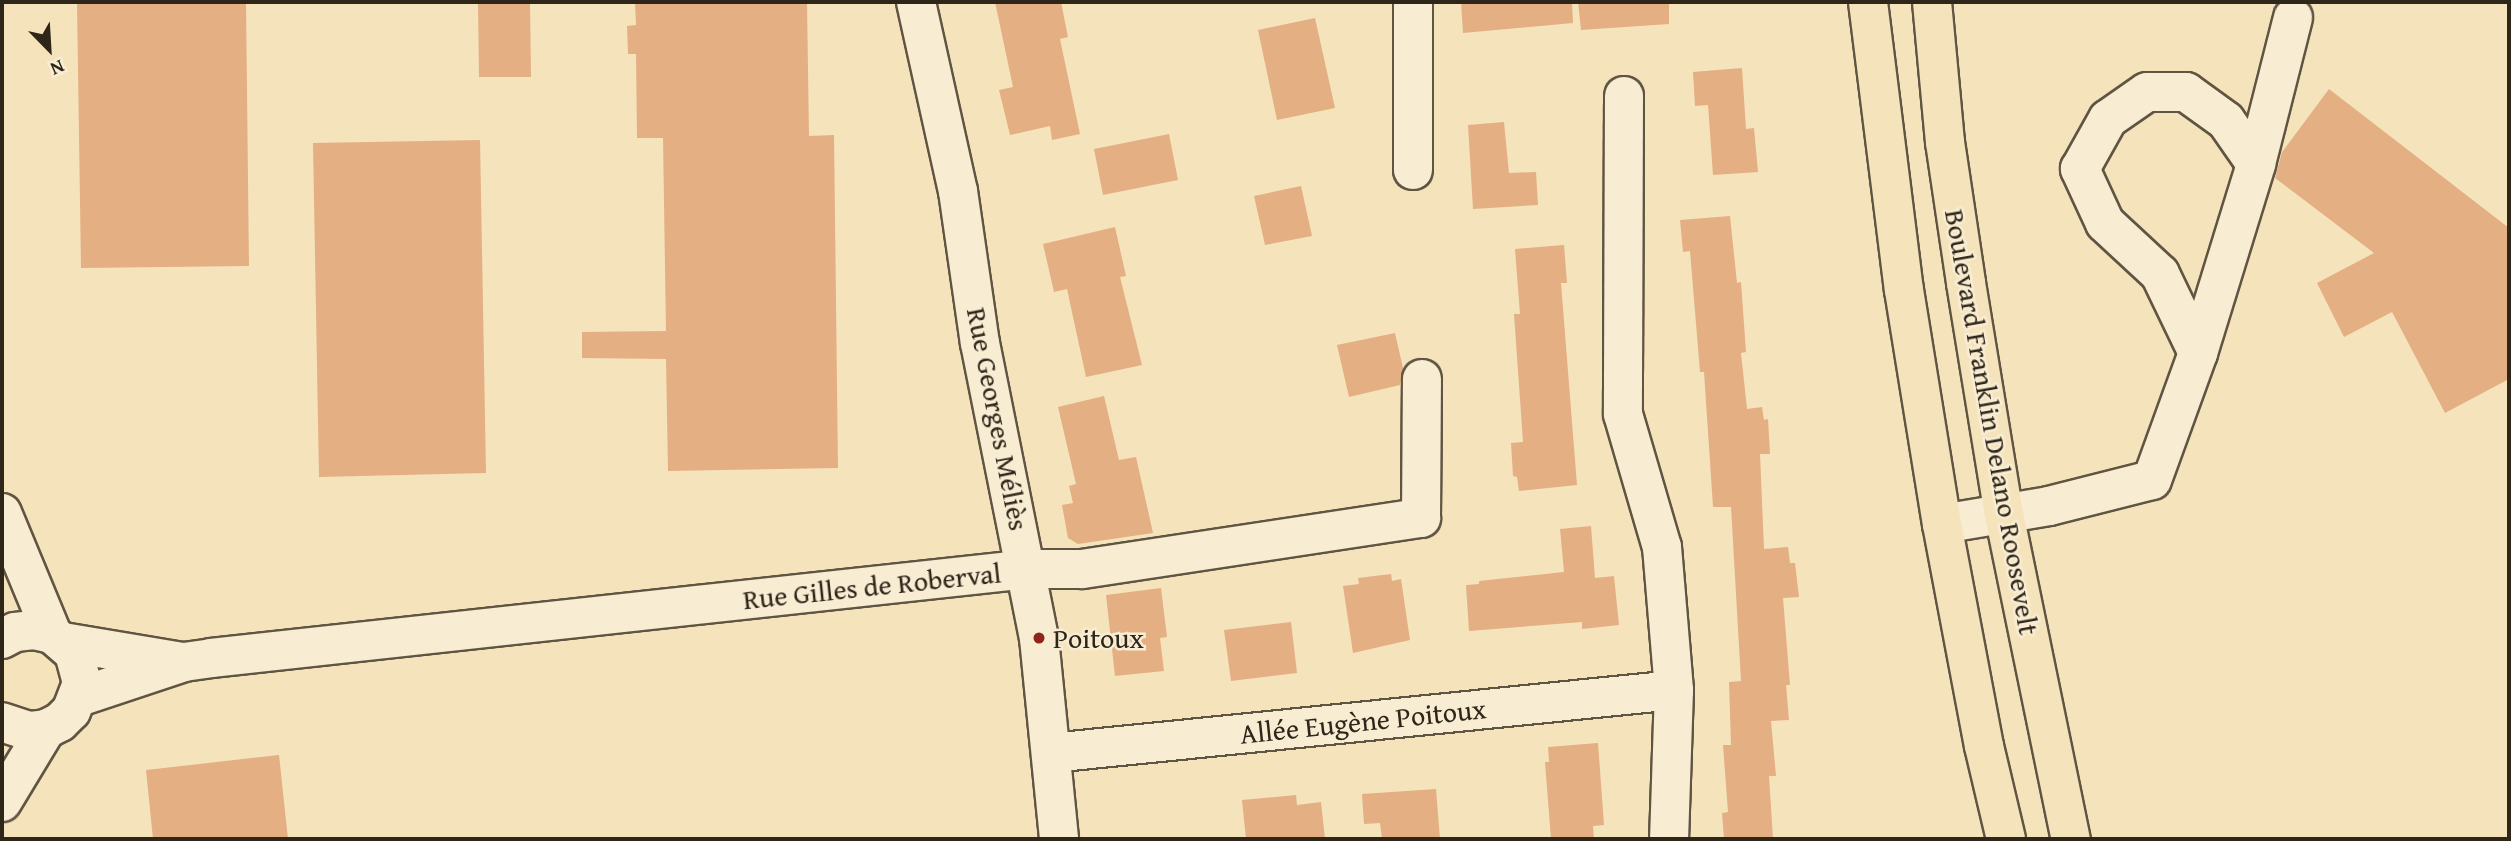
<!DOCTYPE html>
<html>
<head>
<meta charset="utf-8">
<style>
  body { margin:0 }
  #map { position:relative; width:2511px; height:841px; overflow:hidden; background:#f5e3bc; font-family:"Gentium Book Plus",serif }
  div>[style] { position:absolute }
  .building>* { inset:0; background:#e4af83 }
  .roads { filter:drop-shadow(2px 0 #605542) drop-shadow(-2px 0 #605542) drop-shadow(0 2px #605542) drop-shadow(0 -2px #605542) }
  .minor>* { height:38px; margin:-19px; padding:0 19px; transform-origin:19px; border-radius:19px; background:#f8edd3 }
  .major>* { height:38px; margin:-19px; padding:0 19px; transform-origin:19px; border-radius:19px; background:#f5e3bc }
  .dots>* { width:19px; height:19px; translate:-50% -50%; box-sizing:border-box; border:4px solid #f8edd3; border-radius:50% }
  span { translate:-50% -50%; white-space:nowrap; text-align:center; line-height:1.15; -webkit-text-stroke:5px #f8edd3; paint-order:stroke }
  .street-label { font-size:28px; color:#2f261a }
  .poi-label { font-size:28px; color:#2f261a }
  .left { translate:0 -50%; text-align:left }
  .frame { position:absolute; inset:0; border:4px solid #2f261a; pointer-events:none }
  .north { position:absolute; left:14px; top:14px; width:70px; height:70px; -webkit-text-stroke:5px #f8edd3; paint-order:stroke; rotate:156deg; font-size:19px; font-weight:700; line-height:28px; text-align:center; color:#2f261a }
  .north::after { content:''; display:block; margin:auto; width:24px; height:32px; background:#2f261a; clip-path:polygon(50% 0,100% 100%,50% 72%,0 100%) }
</style>
</head>
<body>
<div id="map">
  <div class="building">
    <i style="clip-path:polygon(77px 2px,246px 2px,249px 266px,81px 268px)"></i>
    <i style="clip-path:polygon(478px 2px,530px 2px,531px 77px,479px 77px)"></i>
    <i style="clip-path:polygon(635px 2px,807px 2px,809px 136px,834px 135px,838px 468px,668px 471px,666px 359px,582px 358px,582px 332px,666px 331px,663px 138px,637px 138px,636px 54px,628px 54px,627px 26px,636px 25px)"></i>
    <i style="clip-path:polygon(995px 2px,1061px 2px,1068px 37px,1060px 39px,1080px 134px,1052px 140px,1050px 126px,1010px 135px,999px 90px,1013px 87px)"></i>
    <i style="clip-path:polygon(1461px 2px,1572px 2px,1573px 23px,1463px 33px)"></i>
    <i style="clip-path:polygon(1578px 2px,1669px 2px,1669px 24px,1581px 30px)"></i>
    <i style="clip-path:polygon(1315px 18px,1335px 108px,1277px 120px,1258px 30px)"></i>
    <i style="clip-path:polygon(1742px 68px,1746px 129px,1754px 128px,1758px 172px,1713px 175px,1708px 105px,1695px 106px,1693px 72px)"></i>
    <i style="clip-path:polygon(2329px 89px,2509px 228px,2509px 379px,2445px 413px,2392px 312px,2344px 337px,2317px 283px,2374px 253px,2275px 178px,2282px 152px)"></i>
    <i style="clip-path:polygon(1504px 122px,1509px 173px,1536px 172px,1538px 205px,1473px 209px,1468px 125px)"></i>
    <i style="clip-path:polygon(1169px 134px,1178px 180px,1103px 195px,1094px 149px)"></i>
    <i style="clip-path:polygon(480px 140px,486px 473px,319px 477px,313px 143px)"></i>
    <i style="clip-path:polygon(1301px 186px,1312px 236px,1265px 245px,1254px 196px)"></i>
    <i style="clip-path:polygon(1730px 216px,1737px 283px,1741px 282px,1746px 352px,1741px 353px,1747px 409px,1762px 407px,1764px 420px,1768px 419px,1770px 454px,1760px 454px,1764px 549px,1788px 547px,1790px 563px,1795px 563px,1799px 597px,1783px 598px,1790px 685px,1786px 685px,1789px 720px,1771px 721px,1776px 776px,1769px 776px,1773px 839px,1724px 839px,1722px 813px,1728px 812px,1723px 745px,1731px 745px,1729px 682px,1741px 681px,1731px 507px,1713px 507px,1704px 372px,1700px 372px,1690px 251px,1683px 252px,1680px 220px)"></i>
    <i style="clip-path:polygon(1115px 227px,1126px 276px,1120px 277px,1142px 365px,1086px 377px,1067px 289px,1054px 292px,1043px 244px)"></i>
    <i style="clip-path:polygon(1564px 245px,1567px 283px,1561px 283px,1577px 485px,1519px 491px,1517px 477px,1513px 476px,1511px 443px,1523px 442px,1514px 314px,1520px 314px,1515px 249px)"></i>
    <i style="clip-path:polygon(1395px 333px,1403px 368px,1400px 385px,1349px 397px,1337px 345px)"></i>
    <i style="clip-path:polygon(1104px 396px,1119px 460px,1136px 457px,1153px 533px,1078px 544px,1068px 538px,1062px 505px,1073px 503px,1069px 486px,1076px 484px,1058px 407px)"></i>
    <i style="clip-path:polygon(1591px 526px,1595px 578px,1614px 576px,1619px 625px,1582px 629px,1582px 622px,1469px 631px,1466px 585px,1479px 584px,1479px 581px,1564px 572px,1560px 529px)"></i>
    <i style="clip-path:polygon(1391px 574px,1392px 581px,1401px 579px,1410px 640px,1353px 653px,1343px 586px,1359px 584px,1358px 578px)"></i>
    <i style="clip-path:polygon(1161px 588px,1167px 637px,1160px 638px,1164px 671px,1115px 676px,1106px 595px)"></i>
    <i style="clip-path:polygon(1291px 622px,1297px 673px,1231px 681px,1224px 630px)"></i>
    <i style="clip-path:polygon(1598px 743px,1604px 825px,1593px 826px,1594px 839px,1551px 839px,1545px 762px,1549px 762px,1548px 747px)"></i>
    <i style="clip-path:polygon(279px 755px,288px 839px,153px 839px,146px 770px)"></i>
    <i style="clip-path:polygon(1436px 789px,1440px 839px,1382px 839px,1380px 823px,1364px 824px,1362px 794px)"></i>
    <i style="clip-path:polygon(1296px 795px,1297px 805px,1321px 802px,1325px 839px,1246px 839px,1242px 800px)"></i>
  </div>
  <div class="roads">
    <div class="minor">
      <i style="left:916px;top:2px;width:194px;rotate:77.5deg"></i>
      <i style="left:958px;top:191px;width:154px;rotate:81.8deg"></i>
      <i style="left:980px;top:343px;width:301px;rotate:78.7deg"></i>
      <i style="left:1039px;top:638px;width:202px;rotate:84.3deg"></i>
      <i style="left:1624px;top:96px;width:318px;rotate:90.2deg"></i>
      <i style="left:1623px;top:414px;width:139px;rotate:73.7deg"></i>
      <i style="left:1662px;top:547px;width:144px;rotate:85.2deg"></i>
      <i style="left:1674px;top:690px;width:149px;rotate:91.9deg"></i>
      <i style="left:1413px;top:170px;width:168px;rotate:-90deg"></i>
      <i style="left:2198px;top:353px;width:88px;rotate:-115.7deg"></i>
      <i style="left:2160px;top:274px;width:75px;rotate:-137.2deg"></i>
      <i style="left:2105px;top:223px;width:60px;rotate:-114.8deg"></i>
      <i style="left:2080px;top:169px;width:57px;rotate:-60.8deg"></i>
      <i style="left:2108px;top:119px;width:47px;rotate:-34.7deg"></i>
      <i style="left:2147px;top:92px;width:39px"></i>
      <i style="left:2186px;top:92px;width:49px;rotate:35.9deg"></i>
      <i style="left:2226px;top:121px;width:52px;rotate:55.1deg"></i>
      <i style="left:2px;top:513px;width:131px;rotate:67.5deg"></i>
      <i style="left:1942px;top:524px;width:109px;rotate:-9.5deg"></i>
      <i style="left:2049px;top:506px;width:106px;rotate:-14.2deg"></i>
      <i style="left:2152px;top:480px;width:135px;rotate:-70.1deg"></i>
      <i style="left:2198px;top:353px;width:198px;rotate:-72.9deg"></i>
      <i style="left:2256px;top:164px;width:151px;rotate:-75.8deg"></i>
      <i style="left:2px;top:639px;width:15px;rotate:-28deg"></i>
      <i style="left:15px;top:632px;width:19px;rotate:-6deg"></i>
      <i style="left:34px;top:630px;width:18px;rotate:13deg"></i>
      <i style="left:52px;top:634px;width:29px;rotate:41deg"></i>
      <i style="left:74px;top:653px;width:31px;rotate:75deg"></i>
      <i style="left:82px;top:683px;width:30px;rotate:111deg"></i>
      <i style="left:71px;top:711px;width:16px;rotate:135deg"></i>
      <i style="left:60px;top:722px;width:16px;rotate:153deg"></i>
      <i style="left:46px;top:729px;width:17px;rotate:173deg"></i>
      <i style="left:29px;top:731px;width:28px;rotate:-162deg"></i>
      <i style="left:63px;top:642px;width:121px;rotate:9.5deg"></i>
      <i style="left:79px;top:697px;width:111px;rotate:-18.4deg"></i>
      <i style="left:184px;top:662px;width:27px;rotate:-8deg"></i>
      <i style="left:211px;top:658px;width:821px;rotate:-6.22deg"></i>
      <i style="left:1027px;top:569px;width:55px"></i>
      <i style="left:1082px;top:569px;width:343px;rotate:-8.6deg"></i>
      <i style="left:1421px;top:518px;width:139px;rotate:-89.6deg"></i>
      <i style="left:1051px;top:753px;width:626px;rotate:-5.77deg"></i>
      <i style="left:2px;top:802px;width:85px;rotate:-58.9deg"></i>
    </div>
    <div class="major">
      <i style="left:1868px;top:2px;width:290px;rotate:82.9deg"></i>
      <i style="left:1904px;top:290px;width:237px;rotate:80.8deg"></i>
      <i style="left:1942px;top:524px;width:226px;rotate:79.3deg"></i>
      <i style="left:1984px;top:746px;width:96px;rotate:76.7deg"></i>
      <i style="left:1932px;top:2px;width:141px;rotate:84.7deg"></i>
      <i style="left:1945px;top:142px;width:143px;rotate:81.5deg"></i>
      <i style="left:1966px;top:283px;width:234px;rotate:80.7deg"></i>
      <i style="left:2004px;top:514px;width:332px;rotate:78.4deg"></i>
    </div>
  </div>
  <div class="dots">
    <i style="left:1039px;top:638px;background:#8f2418"></i>
  </div>
  <div class="street-label">
    <span style="left:998px;top:419px;rotate:79deg">Rue Georges Méliès</span>
    <span style="left:1992px;top:422px;rotate:80deg">Boulevard Franklin Delano Roosevelt</span>
    <span style="left:872px;top:586px;rotate:-6deg">Rue Gilles de Roberval</span>
    <span style="left:1363px;top:721px;rotate:-6deg">Allée Eugène Poitoux</span>
  </div>
  <div class="poi-label">
    <span class="left" style="left:1053px;top:638px">Poitoux</span>
  </div>
  <div class="frame"></div>
  <div class="north">N</div>
</div>
</body>
</html>
